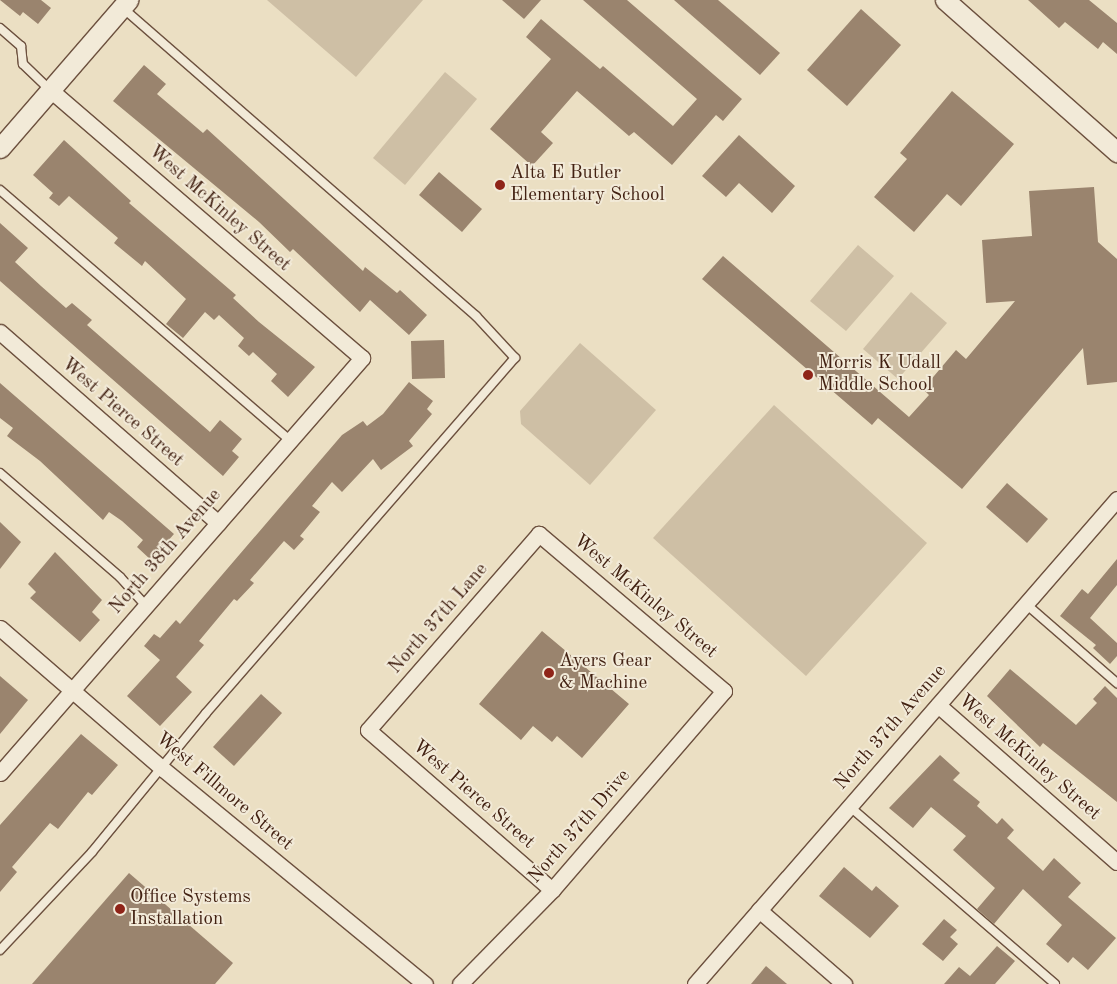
<!DOCTYPE html>
<html>
<head>
<meta charset="utf-8">
<style>
  body { margin:0 }
  #map { position:relative; width:1117px; height:984px; overflow:hidden; background:#ebdfc3; font-family:"Old Standard TT",serif }
  div>[style] { position:absolute }
  .green>* { inset:0; background:#cebfa5 }
  .building>* { inset:0; background:#9a846e }
  .roads { filter:drop-shadow(1px 0 #6c503e) drop-shadow(-1px 0 #6c503e) drop-shadow(0 1px #6c503e) drop-shadow(0 -1px #6c503e) }
  .service>* { height:8px; margin:-4px; padding:0 4px; transform-origin:4px; border-radius:4px; background:#f2ead8 }
  .minor>* { height:15px; margin:-7.5px; padding:0 7.5px; transform-origin:7.5px; border-radius:7.5px; background:#f2ead8 }
  .tertiary>* { height:19px; margin:-9.5px; padding:0 9.5px; transform-origin:9.5px; border-radius:9.5px; background:#f2ead8 }
  .dots>* { width:14px; height:14px; translate:-50% -50%; box-sizing:border-box; border:2px solid #f2ead8; border-radius:50% }
  span { translate:-50% -50%; white-space:nowrap; text-align:center; line-height:1.15; -webkit-text-stroke:4px #f2ead8; paint-order:stroke }
  .poi-label { font-size:19px; color:#422112 }
  .left { translate:0 -50%; text-align:left }
  .street-label { font-size:19px; color:#422112 }
</style>
</head>
<body>
<div id="map">
  <div class="green">
    <i style="clip-path:polygon(267px 0,423px 0,356px 77px)"></i>
    <i style="clip-path:polygon(445px 72px,477px 99px,405px 185px,373px 158px)"></i>
    <i style="clip-path:polygon(858px 245px,894px 276px,846px 331px,810px 301px)"></i>
    <i style="clip-path:polygon(911px 292px,947px 323px,898px 379px,863px 349px)"></i>
    <i style="clip-path:polygon(580px 343px,656px 410px,590px 485px,521px 424px,520px 411px)"></i>
    <i style="clip-path:polygon(774px 405px,927px 543px,806px 676px,653px 538px)"></i>
  </div>
  <div class="building">
    <i style="clip-path:polygon(0 0,41px 0,51px 8px,38px 24px,23px 12px,20px 16px)"></i>
    <i style="clip-path:polygon(502px 0,541px 0,524px 19px)"></i>
    <i style="clip-path:polygon(583px 0,627px 0,742px 99px,723px 121px,716px 115px,672px 165px,634px 132px,629px 136px,577px 91px,541px 132px,553px 143px,532px 166px,490px 129px,551px 59px,526px 37px,541px 19px,600px 69px,603px 66px,673px 126px,697px 99px)"></i>
    <i style="clip-path:polygon(674px 0,718px 0,780px 53px,760px 75px)"></i>
    <i style="clip-path:polygon(1028px 0,1089px 0,1117px 23px,1117px 54px,1103px 42px,1098px 49px,1065px 22px,1059px 28px)"></i>
    <i style="clip-path:polygon(861px 9px,901px 45px,847px 106px,807px 70px)"></i>
    <i style="clip-path:polygon(144px 65px,166px 84px,157px 94px,203px 133px,207px 129px,363px 271px,365px 267px,397px 293px,400px 290px,427px 315px,409px 335px,370px 300px,360px 312px,293px 249px,290px 252px,259px 222px,113px 101px)"></i>
    <i style="clip-path:polygon(952px 91px,1014px 144px,961px 206px,947px 194px,914px 232px,874px 197px,907px 159px,900px 153px)"></i>
    <i style="clip-path:polygon(739px 135px,795px 186px,772px 213px,739px 183px,726px 197px,702px 176px)"></i>
    <i style="clip-path:polygon(64px 140px,131px 201px,129px 203px,236px 295px,233px 298px,259px 322px,315px 367px,288px 397px,271px 381px,277px 374px,253px 352px,249px 356px,238px 346px,244px 338px,219px 315px,214px 320px,205px 312px,183px 338px,166px 324px,186px 299px,145px 261px,142px 266px,114px 243px,118px 238px,69px 196px,59px 206px,49px 198px,53px 193px,33px 175px)"></i>
    <i style="clip-path:polygon(439px 172px,482px 209px,462px 232px,419px 195px)"></i>
    <i style="clip-path:polygon(1094px 187px,1098px 242px,1117px 259px,1117px 382px,1087px 385px,1083px 348px,962px 489px,878px 418px,872px 425px,702px 279px,723px 256px,909px 417px,929px 395px,923px 389px,956px 350px,966px 359px,1015px 301px,986px 303px,982px 240px,1032px 236px,1029px 191px)"></i>
    <i style="clip-path:polygon(0 223px,28px 248px,15px 262px,41px 286px,66px 308px,72px 303px,92px 320px,87px 325px,210px 432px,220px 420px,242px 439px,232px 451px,239px 457px,223px 476px,0 281px)"></i>
    <i style="clip-path:polygon(444px 340px,445px 378px,412px 379px,411px 341px)"></i>
    <i style="clip-path:polygon(409px 382px,433px 401px,427px 409px,432px 414px,409px 441px,413px 446px,381px 470px,373px 459px,342px 492px,332px 482px,312px 506px,320px 512px,300px 536px,304px 539px,294px 550px,284px 541px,250px 580px,254px 583px,237px 601px,234px 599px,199px 641px,204px 645px,176px 677px,192px 692px,160px 726px,127px 696px,160px 660px,144px 646px,154px 634px,160px 638px,176px 620px,180px 624px,342px 435px,363px 421px,367px 426px,383px 414px)"></i>
    <i style="clip-path:polygon(0 383px,174px 534px,151px 560px,137px 547px,143px 540px,122px 521px,109px 512px,103px 520px,40px 461px,7px 436px,13px 428px,0 418px)"></i>
    <i style="clip-path:polygon(1007px 483px,1048px 519px,1027px 543px,986px 507px)"></i>
    <i style="clip-path:polygon(0 522px,21px 542px,0 569px)"></i>
    <i style="clip-path:polygon(55px 552px,102px 600px,92px 612px,100px 620px,80px 642px,30px 598px,36px 592px,28px 584px)"></i>
    <i style="clip-path:polygon(1117px 559px,1117px 585px,1090px 618px,1117px 643px,1117px 656px,1110px 664px,1093px 648px,1096px 645px,1060px 616px,1082px 589px,1088px 594px)"></i>
    <i style="clip-path:polygon(542px 631px,629px 704px,582px 758px,557px 736px,552px 742px,533px 726px,521px 740px,479px 704px)"></i>
    <i style="clip-path:polygon(1010px 669px,1076px 725px,1097px 703px,1093px 699px,1105px 686px,1117px 698px,1117px 802px,1043px 743px,1040px 747px,987px 696px)"></i>
    <i style="clip-path:polygon(0 676px,28px 700px,0 734px)"></i>
    <i style="clip-path:polygon(261px 694px,282px 713px,234px 766px,213px 747px)"></i>
    <i style="clip-path:polygon(81px 734px,118px 765px,92px 795px,88px 792px,58px 829px,50px 823px,12px 867px,17px 872px,0 892px,0 825px)"></i>
    <i style="clip-path:polygon(940px 755px,960px 773px,953px 780px,980px 802px,977px 806px,997px 824px,1002px 818px,1014px 830px,1007px 838px,1043px 871px,1054px 858px,1081px 883px,1068px 897px,1116px 938px,1088px 970px,1073px 957px,1068px 963px,1046px 944px,1062px 925px,1023px 889px,994px 924px,977px 909px,995px 888px,953px 850px,966px 836px,931px 807px,913px 828px,889px 808px)"></i>
    <i style="clip-path:polygon(844px 867px,872px 891px,876px 886px,899px 906px,870px 938px,819px 896px)"></i>
    <i style="clip-path:polygon(129px 873px,233px 963px,215px 984px,32px 984px)"></i>
    <i style="clip-path:polygon(944px 919px,957px 930px,950px 937px,958px 944px,943px 961px,922px 944px)"></i>
    <i style="clip-path:polygon(997px 946px,1015px 961px,995px 984px,944px 984px,959px 967px,970px 976px)"></i>
    <i style="clip-path:polygon(766px 966px,787px 984px,751px 984px)"></i>
  </div>
  <div class="roads">
    <div class="service">
      <i style="left:0;top:28px;width:28px;rotate:41deg"></i>
      <i style="left:21px;top:46px;width:18px;rotate:84deg"></i>
      <i style="left:23px;top:64px;width:37px;rotate:44deg"></i>
      <i style="left:0;top:190px;width:383px;rotate:40.8deg"></i>
      <i style="left:0;top:473px;width:159px;rotate:40.9deg"></i>
      <i style="left:120px;top:577px;width:39px;rotate:48deg"></i>
      <i style="left:1026px;top:604px;width:121px;rotate:41deg"></i>
      <i style="left:849px;top:806px;width:272px;rotate:40.8deg"></i>
      <i style="left:0;top:950px;width:134px;rotate:-46.8deg"></i>
      <i style="left:92px;top:852px;width:180px;rotate:-50.6deg"></i>
      <i style="left:206px;top:713px;width:471px;rotate:-49deg"></i>
      <i style="left:515px;top:358px;width:57px;rotate:-132.9deg"></i>
      <i style="left:476px;top:316px;width:470px;rotate:-138.9deg"></i>
    </div>
    <div class="minor">
      <i style="left:0;top:332px;width:290px;rotate:41.2deg"></i>
      <i style="left:0;top:628px;width:216px;rotate:40.9deg"></i>
      <i style="left:163px;top:769px;width:339px;rotate:39.4deg"></i>
      <i style="left:938px;top:705px;width:238px;rotate:41.3deg"></i>
      <i style="left:0;top:773px;width:551px;rotate:-48.9deg"></i>
      <i style="left:362px;top:358px;width:411px;rotate:-139.3deg"></i>
      <i style="left:759px;top:910px;width:113px;rotate:41deg"></i>
      <i style="left:460px;top:984px;width:132px;rotate:-45.6deg"></i>
      <i style="left:552px;top:890px;width:263px;rotate:-49.2deg"></i>
      <i style="left:724px;top:691px;width:243px;rotate:-139.7deg"></i>
      <i style="left:539px;top:534px;width:260px;rotate:131.1deg"></i>
      <i style="left:368px;top:730px;width:244px;rotate:41deg"></i>
      <i style="left:695px;top:984px;width:643px;rotate:-48.97deg"></i>
    </div>
    <div class="tertiary">
      <i style="left:945px;top:0;width:230px;rotate:41.5deg"></i>
      <i style="left:0;top:148px;width:196px;rotate:-49.1deg"></i>
    </div>
  </div>
  <div class="dots">
    <i style="left:500px;top:185px;background:#8f2418"></i>
    <i style="left:808px;top:375px;background:#8f2418"></i>
    <i style="left:549px;top:673px;background:#8f2418"></i>
    <i style="left:120px;top:909px;background:#8f2418"></i>
  </div>
  <div class="poi-label">
    <span class="left" style="left:510px;top:185px">Alta E Butler<br>Elementary School</span>
    <span class="left" style="left:818px;top:375px">Morris K Udall<br>Middle School</span>
    <span class="left" style="left:559px;top:673px">Ayers Gear<br>&amp; Machine</span>
    <span class="left" style="left:130px;top:909px">Office Systems<br>Installation</span>
  </div>
  <div class="street-label">
    <span style="left:219px;top:209px;rotate:41deg">West McKinley Street</span>
    <span style="left:122px;top:413px;rotate:41deg">West Pierce Street</span>
    <span style="left:166px;top:552px;rotate:-49deg">North 38th Avenue</span>
    <span style="left:645px;top:597px;rotate:40deg">West McKinley Street</span>
    <span style="left:439px;top:619px;rotate:-49deg">North 37th Lane</span>
    <span style="left:891px;top:728px;rotate:-49deg">North 37th Avenue</span>
    <span style="left:1029px;top:758px;rotate:41deg">West McKinley Street</span>
    <span style="left:224px;top:792px;rotate:40deg">West Fillmore Street</span>
    <span style="left:473px;top:795px;rotate:41deg">West Pierce Street</span>
    <span style="left:580px;top:827px;rotate:-49deg">North 37th Drive</span>
  </div>
</div>
</body>
</html>
